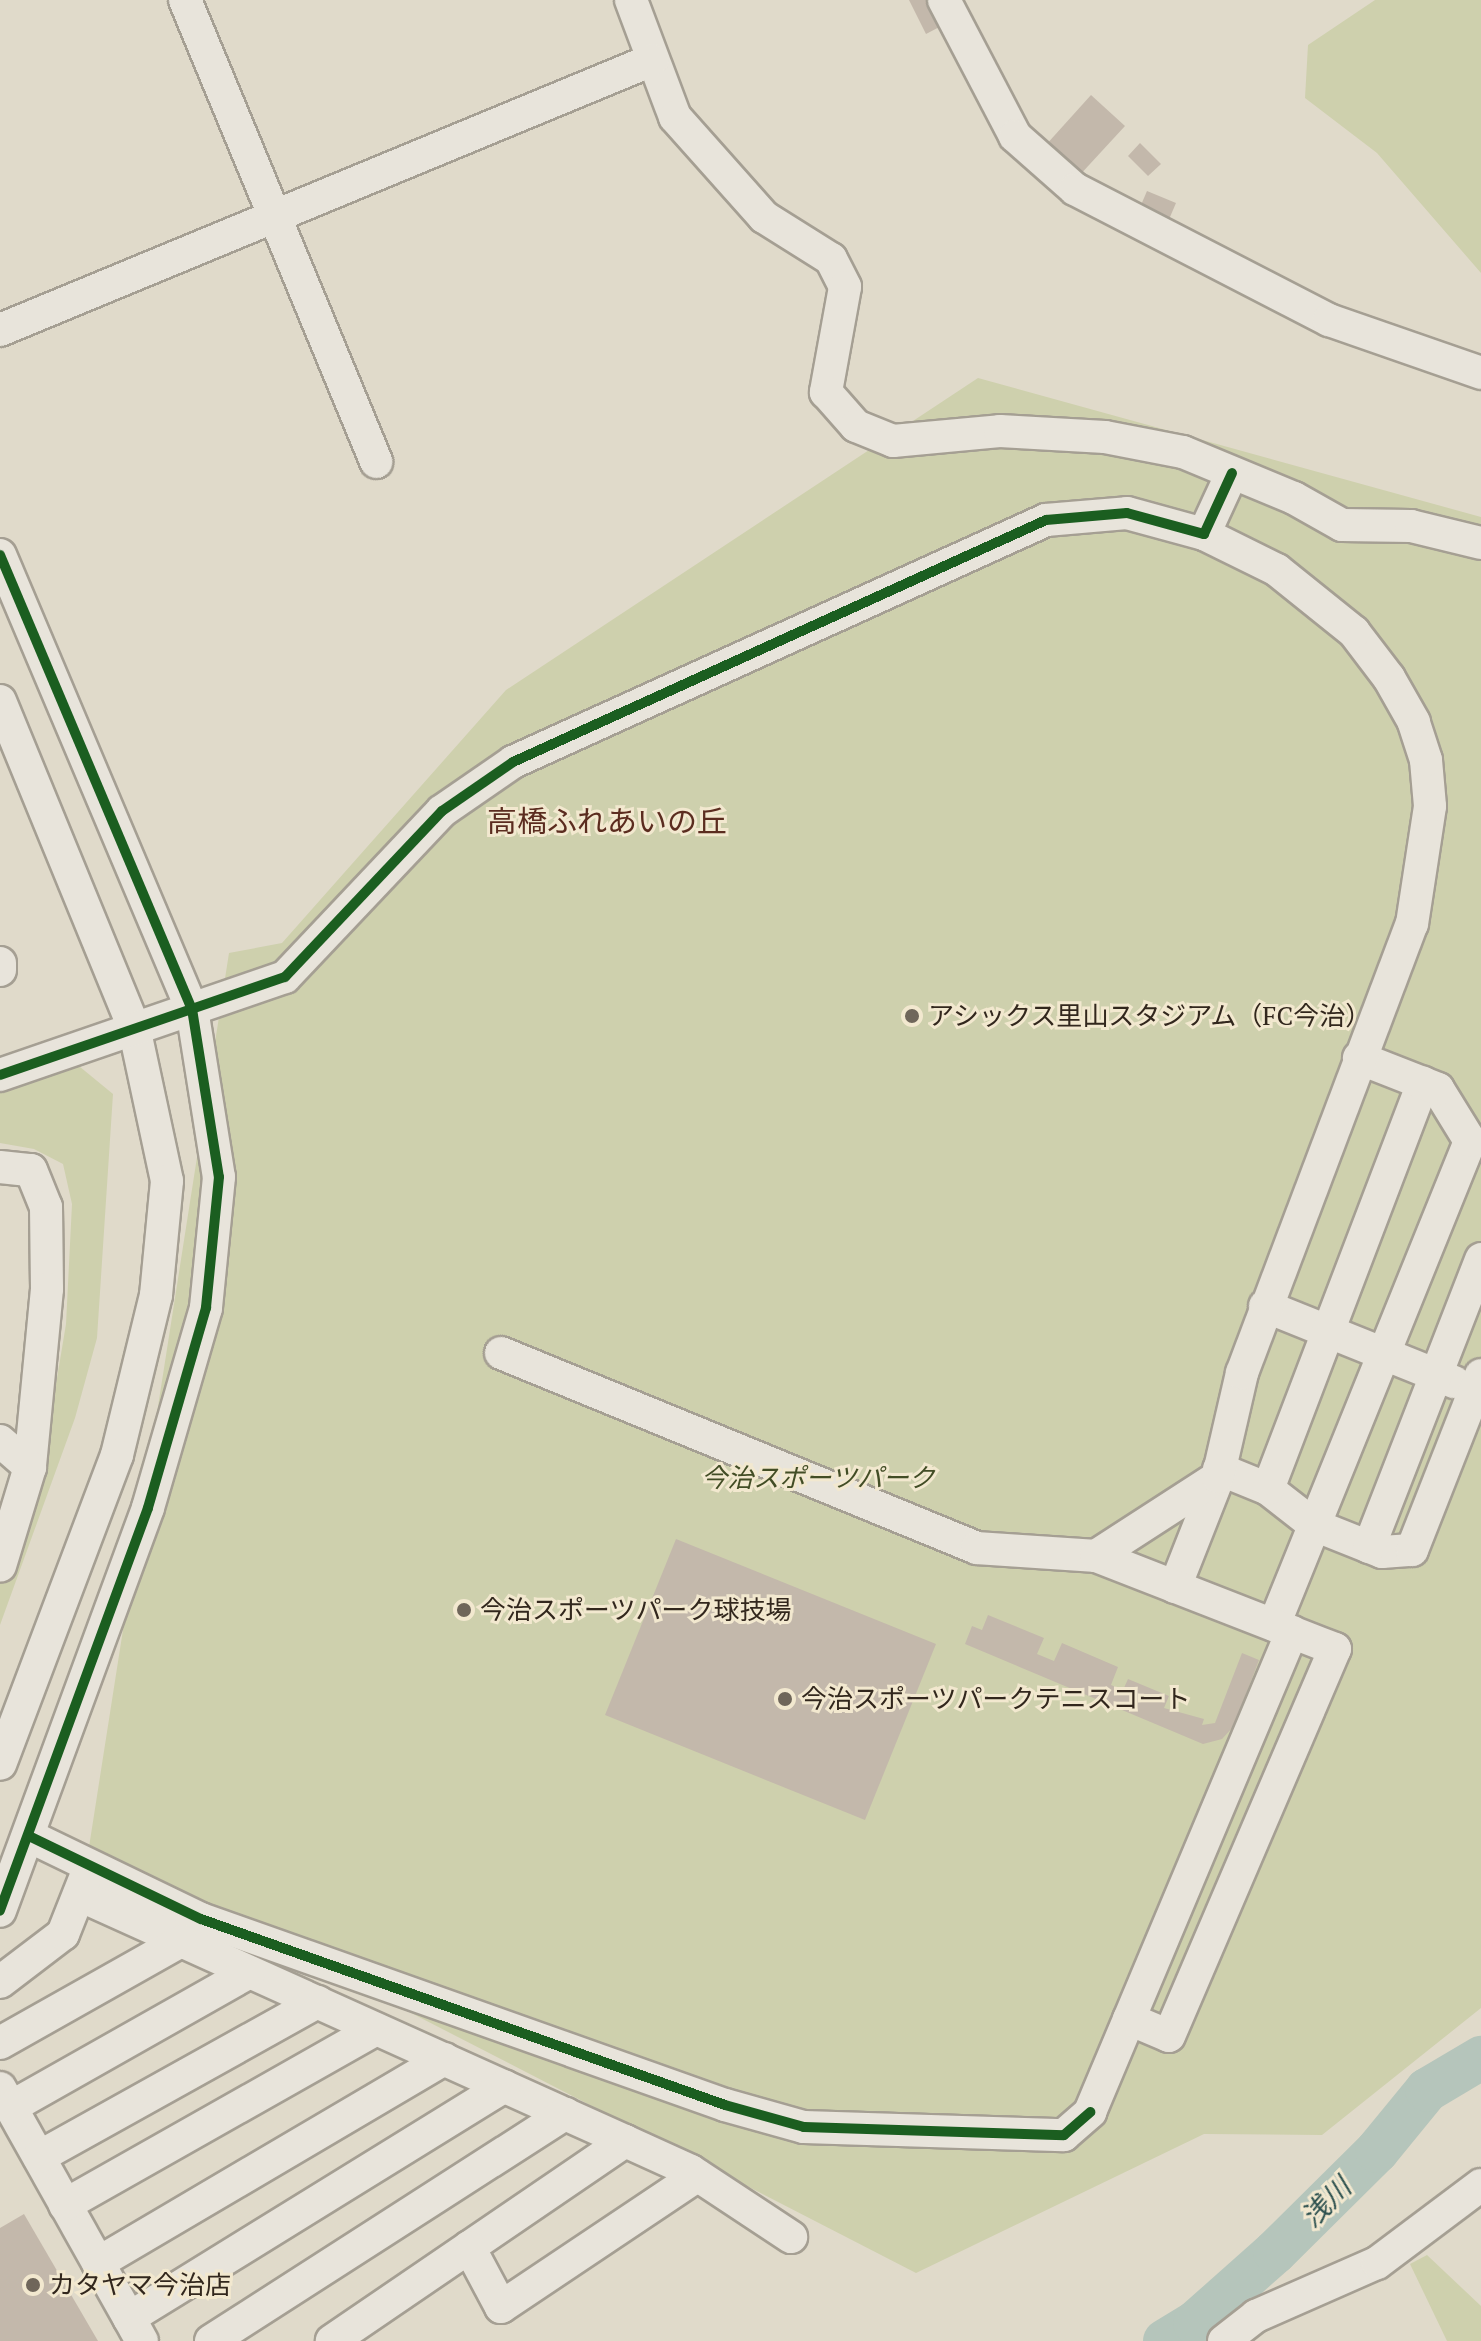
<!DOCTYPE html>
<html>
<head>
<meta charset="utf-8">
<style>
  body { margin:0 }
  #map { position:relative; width:1481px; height:2341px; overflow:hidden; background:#e0daca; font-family:"PT Serif","Noto Sans JP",serif }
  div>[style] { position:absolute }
  .green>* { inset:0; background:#ced0ad }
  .river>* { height:44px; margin:-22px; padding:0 22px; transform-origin:22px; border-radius:22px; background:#b5c5bb }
  .building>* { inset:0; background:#c3b8ab }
  .roads { filter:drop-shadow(2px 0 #a59f93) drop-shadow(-2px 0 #a59f93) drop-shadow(0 2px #a59f93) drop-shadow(0 -2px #a59f93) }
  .minor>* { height:32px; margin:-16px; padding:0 16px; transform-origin:16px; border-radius:16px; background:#e8e4db }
  .cycleway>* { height:10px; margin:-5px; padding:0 5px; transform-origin:5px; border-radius:5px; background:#1b5e20 }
  .dots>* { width:22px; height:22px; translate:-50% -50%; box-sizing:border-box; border:4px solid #f2e8cf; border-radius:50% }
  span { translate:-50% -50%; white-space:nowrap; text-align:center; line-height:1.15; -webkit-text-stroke:6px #f2e8cf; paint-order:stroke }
  .poi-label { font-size:26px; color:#32271d }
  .left { translate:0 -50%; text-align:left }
  .park-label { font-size:26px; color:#424d25; font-style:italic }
  .water-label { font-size:28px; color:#2d514f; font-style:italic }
  .quarter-label { font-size:30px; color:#5b2c1f }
</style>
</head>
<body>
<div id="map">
  <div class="green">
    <i style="clip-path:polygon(1375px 0,1481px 0,1481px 273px,1377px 153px,1305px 98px,1308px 45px)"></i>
    <i style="clip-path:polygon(978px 378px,1481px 517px,1481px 2008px,1322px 2135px,1204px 2134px,916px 2273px,89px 1847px,229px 953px,282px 943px,506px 690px)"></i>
    <i style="clip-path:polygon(74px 1062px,113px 1094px,97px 1338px,75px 1418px,0 1625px,0 1579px,49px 1426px,66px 1324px,72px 1204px,63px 1164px,34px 1149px,0 1143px,0 1086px)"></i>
    <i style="clip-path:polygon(1427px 2255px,1481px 2306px,1481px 2341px,1447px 2341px,1410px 2264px)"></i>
  </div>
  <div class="river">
    <i style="left:1165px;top:2341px;width:35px;rotate:-31deg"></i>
    <i style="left:1195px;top:2323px;width:107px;rotate:-41.6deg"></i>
    <i style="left:1275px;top:2252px;width:144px;rotate:-44.7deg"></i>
    <i style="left:1377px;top:2151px;width:79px;rotate:-50.7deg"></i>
    <i style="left:1427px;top:2090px;width:63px;rotate:-30.7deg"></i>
  </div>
  <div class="building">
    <i style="clip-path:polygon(909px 0,935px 0,947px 23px,926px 34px)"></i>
    <i style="clip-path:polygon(1091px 95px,1125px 126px,1078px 177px,1045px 146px)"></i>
    <i style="clip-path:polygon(1140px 143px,1161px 164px,1148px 176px,1128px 156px)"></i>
    <i style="clip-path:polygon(1147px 191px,1176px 203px,1167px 224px,1138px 212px)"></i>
    <i style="clip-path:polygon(676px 1539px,936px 1644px,865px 1820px,605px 1715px)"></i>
    <i style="clip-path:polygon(988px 1615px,1044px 1638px,1037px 1654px,1054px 1661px,1062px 1643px,1118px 1667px,1111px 1685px,1123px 1690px,1128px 1679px,1169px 1696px,1164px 1708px,1204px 1719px,1202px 1725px,1215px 1723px,1242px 1653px,1259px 1660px,1234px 1726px,1222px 1739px,1203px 1744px,965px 1644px,972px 1626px,982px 1630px)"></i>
    <i style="clip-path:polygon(24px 2214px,98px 2341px,0 2341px,0 2228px)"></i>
  </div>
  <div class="roads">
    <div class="minor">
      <i style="left:185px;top:0;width:500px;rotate:67.5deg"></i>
      <i style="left:631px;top:0;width:125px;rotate:69.4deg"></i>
      <i style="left:675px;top:117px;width:134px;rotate:48.3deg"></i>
      <i style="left:764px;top:217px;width:79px;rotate:32.1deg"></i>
      <i style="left:831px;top:259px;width:31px;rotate:63deg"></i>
      <i style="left:845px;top:287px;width:107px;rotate:100.3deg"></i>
      <i style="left:826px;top:392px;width:45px;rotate:48.6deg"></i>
      <i style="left:856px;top:426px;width:40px;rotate:22deg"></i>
      <i style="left:893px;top:441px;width:107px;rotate:-5.3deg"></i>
      <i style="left:1000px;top:431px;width:105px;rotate:3.3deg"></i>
      <i style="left:1105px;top:437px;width:79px;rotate:10.9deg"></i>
      <i style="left:1183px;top:452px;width:120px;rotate:22.5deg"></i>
      <i style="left:1294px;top:498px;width:55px;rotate:29.4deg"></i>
      <i style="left:1342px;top:525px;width:69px;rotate:0.8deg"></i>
      <i style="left:1411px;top:526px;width:72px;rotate:13.7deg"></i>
      <i style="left:944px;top:0;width:153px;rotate:62.4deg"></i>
      <i style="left:1015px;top:136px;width:80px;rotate:41.5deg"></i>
      <i style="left:1075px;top:189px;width:286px;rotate:27.3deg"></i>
      <i style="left:1329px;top:320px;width:161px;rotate:19.2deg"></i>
      <i style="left:0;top:330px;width:706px;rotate:-22.49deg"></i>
      <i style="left:0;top:555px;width:493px;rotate:67.1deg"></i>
      <i style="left:192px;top:1009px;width:170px;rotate:80.9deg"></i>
      <i style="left:219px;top:1177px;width:132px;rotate:95.7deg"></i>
      <i style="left:206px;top:1308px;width:208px;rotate:106.2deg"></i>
      <i style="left:148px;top:1508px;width:429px;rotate:110.2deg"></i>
      <i style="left:0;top:701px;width:352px;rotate:67.7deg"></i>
      <i style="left:134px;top:1027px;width:157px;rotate:77.9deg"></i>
      <i style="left:167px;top:1181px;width:115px;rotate:95.5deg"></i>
      <i style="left:156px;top:1295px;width:165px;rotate:103.7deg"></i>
      <i style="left:117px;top:1455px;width:330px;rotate:110.7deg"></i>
      <i style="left:0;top:963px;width:7px;rotate:90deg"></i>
      <i style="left:0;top:1075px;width:301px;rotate:-19deg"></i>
      <i style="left:285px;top:977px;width:228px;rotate:-46.6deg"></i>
      <i style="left:442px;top:811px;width:86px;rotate:-34.6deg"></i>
      <i style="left:513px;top:762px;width:585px;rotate:-24.42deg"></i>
      <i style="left:1046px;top:520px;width:81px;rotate:-4.9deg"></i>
      <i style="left:1127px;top:513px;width:80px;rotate:15.3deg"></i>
      <i style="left:1204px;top:534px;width:67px;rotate:-65.3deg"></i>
      <i style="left:0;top:1167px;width:31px;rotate:6deg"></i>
      <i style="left:31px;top:1170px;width:40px;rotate:68deg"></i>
      <i style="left:46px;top:1207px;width:82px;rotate:89.3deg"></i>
      <i style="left:47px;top:1289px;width:179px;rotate:95.5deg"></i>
      <i style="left:30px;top:1467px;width:103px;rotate:106.9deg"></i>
      <i style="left:1265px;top:1306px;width:204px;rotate:21.9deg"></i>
      <i style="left:501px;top:1353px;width:514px;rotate:22.28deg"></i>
      <i style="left:977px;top:1548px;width:119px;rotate:3.8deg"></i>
      <i style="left:0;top:1441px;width:40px;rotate:41deg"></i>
      <i style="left:1219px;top:1469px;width:53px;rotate:22.2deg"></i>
      <i style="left:1268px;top:1489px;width:58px;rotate:38deg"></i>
      <i style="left:1314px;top:1525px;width:73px;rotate:21.7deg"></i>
      <i style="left:1382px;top:1552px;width:30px;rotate:-4deg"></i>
      <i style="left:1412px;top:1550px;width:188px;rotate:-68.5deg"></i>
      <i style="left:1268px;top:1489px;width:435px;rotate:-69.1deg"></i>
      <i style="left:1369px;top:1547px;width:309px;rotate:-68.7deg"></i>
      <i style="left:1175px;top:1587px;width:117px;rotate:-68.5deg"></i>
      <i style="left:1274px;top:1625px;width:522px;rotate:-67.95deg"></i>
      <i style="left:1470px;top:1141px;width:61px;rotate:-121.6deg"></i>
      <i style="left:1438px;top:1089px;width:85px;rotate:-158.6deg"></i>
      <i style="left:31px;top:1837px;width:189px;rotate:25.8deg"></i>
      <i style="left:201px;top:1919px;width:556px;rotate:19.54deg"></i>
      <i style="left:725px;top:2105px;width:82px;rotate:15.6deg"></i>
      <i style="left:804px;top:2127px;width:260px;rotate:1.8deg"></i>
      <i style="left:1064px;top:2135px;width:35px;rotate:-41deg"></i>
      <i style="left:1090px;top:2112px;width:521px;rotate:-67.18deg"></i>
      <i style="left:79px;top:1895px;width:599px;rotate:24.25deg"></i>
      <i style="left:625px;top:2141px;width:355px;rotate:145.7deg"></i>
      <i style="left:0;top:1982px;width:79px;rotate:-37.3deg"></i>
      <i style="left:63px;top:1934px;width:62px;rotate:-68.4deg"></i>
      <i style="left:1129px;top:2019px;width:43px;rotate:23deg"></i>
      <i style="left:1169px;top:2036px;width:421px;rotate:-66.8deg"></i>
      <i style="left:1335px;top:1649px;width:256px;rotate:-158.7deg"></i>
      <i style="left:1096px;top:1556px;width:145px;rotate:-32.9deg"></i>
      <i style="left:1218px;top:1477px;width:107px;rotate:-77deg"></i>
      <i style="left:1242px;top:1373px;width:480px;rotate:-69.3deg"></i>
      <i style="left:1412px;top:924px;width:119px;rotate:-81.3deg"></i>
      <i style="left:1430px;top:806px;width:46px;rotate:-95deg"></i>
      <i style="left:1426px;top:760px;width:40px;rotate:-108deg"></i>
      <i style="left:1414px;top:722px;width:51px;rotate:-119.6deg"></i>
      <i style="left:1389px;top:678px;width:58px;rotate:-127.3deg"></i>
      <i style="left:1354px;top:632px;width:99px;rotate:-141.2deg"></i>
      <i style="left:1277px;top:570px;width:81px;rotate:-153.7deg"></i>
      <i style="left:0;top:2043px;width:208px;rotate:-29.4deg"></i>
      <i style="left:0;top:2088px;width:290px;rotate:60.7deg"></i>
      <i style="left:11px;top:2107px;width:274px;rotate:-29.5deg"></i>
      <i style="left:625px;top:2141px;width:72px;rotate:24.4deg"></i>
      <i style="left:691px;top:2171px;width:120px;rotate:33.4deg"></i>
      <i style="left:39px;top:2157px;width:319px;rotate:-29.1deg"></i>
      <i style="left:65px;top:2205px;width:357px;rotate:-29.5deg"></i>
      <i style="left:469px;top:2247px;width:68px;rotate:61.9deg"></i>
      <i style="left:501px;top:2307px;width:236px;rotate:-33.8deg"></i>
      <i style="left:98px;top:2263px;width:402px;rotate:-30.5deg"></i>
      <i style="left:129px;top:2318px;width:441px;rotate:-31.7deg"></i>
      <i style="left:211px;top:2341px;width:421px;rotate:-32.7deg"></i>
      <i style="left:1224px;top:2341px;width:41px;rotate:-38deg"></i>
      <i style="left:1256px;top:2316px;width:132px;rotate:-23.7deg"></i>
      <i style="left:1377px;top:2263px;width:130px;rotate:-36.9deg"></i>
    </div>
  </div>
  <div class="cycleway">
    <i style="left:0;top:555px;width:493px;rotate:67.1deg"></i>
    <i style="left:192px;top:1009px;width:170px;rotate:80.9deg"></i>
    <i style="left:219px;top:1177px;width:132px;rotate:95.7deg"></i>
    <i style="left:206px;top:1308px;width:208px;rotate:106.2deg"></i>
    <i style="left:148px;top:1508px;width:429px;rotate:110.2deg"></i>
    <i style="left:0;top:1075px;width:301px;rotate:-19deg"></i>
    <i style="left:285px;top:977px;width:228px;rotate:-46.6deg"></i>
    <i style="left:442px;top:811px;width:86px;rotate:-34.6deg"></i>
    <i style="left:513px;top:762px;width:585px;rotate:-24.42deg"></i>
    <i style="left:1046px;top:520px;width:81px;rotate:-4.9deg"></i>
    <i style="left:1127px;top:513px;width:80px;rotate:15.3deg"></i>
    <i style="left:1204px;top:534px;width:67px;rotate:-65.3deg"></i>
    <i style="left:31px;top:1837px;width:189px;rotate:25.8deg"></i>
    <i style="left:201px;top:1919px;width:556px;rotate:19.54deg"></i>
    <i style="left:725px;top:2105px;width:82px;rotate:15.6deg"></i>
    <i style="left:804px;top:2127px;width:260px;rotate:1.8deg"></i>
    <i style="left:1064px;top:2135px;width:35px;rotate:-41deg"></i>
  </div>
  <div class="dots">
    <i style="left:912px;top:1016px;background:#6f665a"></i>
    <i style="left:464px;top:1610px;background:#6f665a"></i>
    <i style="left:785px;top:1699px;background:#6f665a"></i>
    <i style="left:33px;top:2285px;background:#6f665a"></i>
  </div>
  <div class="poi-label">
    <span class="left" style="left:928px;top:1016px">アシックス里山スタジアム（FC今治）</span>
    <span class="left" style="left:480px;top:1610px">今治スポーツパーク球技場</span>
    <span class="left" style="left:801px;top:1699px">今治スポーツパークテニスコート</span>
    <span class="left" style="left:49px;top:2285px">カタヤマ今治店</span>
  </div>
  <div class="park-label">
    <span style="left:818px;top:1478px">今治スポーツパーク</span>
  </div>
  <div class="water-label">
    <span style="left:1326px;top:2202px;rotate:-45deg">浅川</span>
  </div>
  <div class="quarter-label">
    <span style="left:607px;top:821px">高橋ふれあいの丘</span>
  </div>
</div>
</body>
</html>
